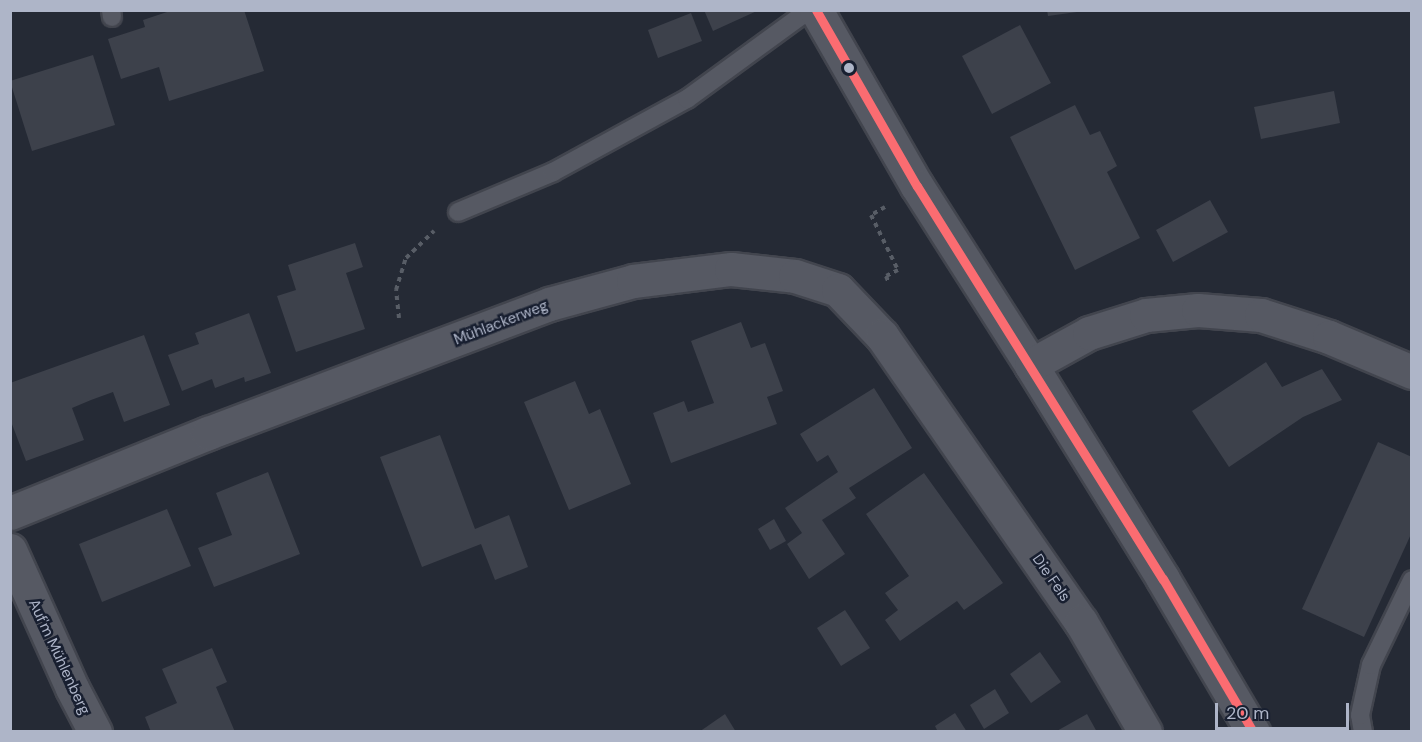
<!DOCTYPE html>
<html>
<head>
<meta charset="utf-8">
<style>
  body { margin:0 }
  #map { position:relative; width:1422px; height:742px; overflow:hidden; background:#252a35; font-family:"DM Sans",sans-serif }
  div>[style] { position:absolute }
  .building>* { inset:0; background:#3d414b }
  .path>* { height:4px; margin-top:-2px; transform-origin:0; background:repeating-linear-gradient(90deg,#585d66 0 4.5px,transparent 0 9px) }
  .roads { filter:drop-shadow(2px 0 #42454e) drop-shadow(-2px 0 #42454e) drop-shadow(0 2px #42454e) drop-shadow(0 -2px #42454e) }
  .service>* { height:18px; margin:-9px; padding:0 9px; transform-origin:9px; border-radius:9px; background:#565963 }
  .minor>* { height:33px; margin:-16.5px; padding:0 16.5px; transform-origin:16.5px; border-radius:16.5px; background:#565963 }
  .bus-1>* { height:9px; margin:-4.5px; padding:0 4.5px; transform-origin:4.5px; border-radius:4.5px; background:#fb6c71 }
  .dots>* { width:16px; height:16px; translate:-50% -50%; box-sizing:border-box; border:3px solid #181f30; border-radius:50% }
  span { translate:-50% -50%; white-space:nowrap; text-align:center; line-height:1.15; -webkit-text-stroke:5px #181f30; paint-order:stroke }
  .street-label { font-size:15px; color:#aeb5c8 }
  .frame { position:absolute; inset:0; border:12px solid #aeb5c8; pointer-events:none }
  .scale { position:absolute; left:1215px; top:703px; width:134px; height:27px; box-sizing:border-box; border:3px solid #aeb5c8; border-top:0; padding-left:8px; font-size:18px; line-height:21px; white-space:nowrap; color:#aeb5c8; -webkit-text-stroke:4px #181f30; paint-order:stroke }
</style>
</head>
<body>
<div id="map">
  <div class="building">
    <i style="clip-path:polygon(173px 10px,244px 10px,264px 71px,169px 101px,159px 67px,121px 79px,108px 39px,145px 27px,143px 20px)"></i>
    <i style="clip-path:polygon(704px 10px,759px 10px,713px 31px)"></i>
    <i style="clip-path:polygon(1047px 10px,1077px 10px,1077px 12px,1048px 16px)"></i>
    <i style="clip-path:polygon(691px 13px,702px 41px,658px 58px,648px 30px)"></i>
    <i style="clip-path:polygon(1020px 25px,1051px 83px,992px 114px,962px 56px)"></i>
    <i style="clip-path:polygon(93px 55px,115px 125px,32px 151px,10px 81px)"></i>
    <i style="clip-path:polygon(1334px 91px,1340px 123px,1261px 139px,1254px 107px)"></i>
    <i style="clip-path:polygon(1075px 105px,1090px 135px,1100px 131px,1117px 166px,1107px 172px,1140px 238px,1075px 270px,1010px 137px)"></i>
    <i style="clip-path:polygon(1210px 200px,1228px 232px,1173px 262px,1156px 230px)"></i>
    <i style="clip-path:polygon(355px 243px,363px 267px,346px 273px,365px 329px,296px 352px,277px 296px,296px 290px,288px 265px)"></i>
    <i style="clip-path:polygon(249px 313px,271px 373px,245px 382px,244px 377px,215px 388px,212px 379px,182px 391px,168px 355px,199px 344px,195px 333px)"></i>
    <i style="clip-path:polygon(741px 322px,751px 348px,765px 343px,783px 391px,767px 397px,777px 424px,671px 463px,653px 413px,684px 401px,688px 412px,714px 403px,691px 341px)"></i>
    <i style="clip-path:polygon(144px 335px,170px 405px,124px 422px,113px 392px,91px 400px,72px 408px,84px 440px,26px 461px,10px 419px,10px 383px)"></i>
    <i style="clip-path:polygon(1266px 362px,1282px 387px,1322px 369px,1342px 400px,1303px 417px,1229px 467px,1192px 411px)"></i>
    <i style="clip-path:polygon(575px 381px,589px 414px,600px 409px,631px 484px,569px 510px,524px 402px)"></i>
    <i style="clip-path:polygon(874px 388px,912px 448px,849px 488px,856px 498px,822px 520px,845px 554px,809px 579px,787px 544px,802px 533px,785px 508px,838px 472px,828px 455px,817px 462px,800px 434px)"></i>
    <i style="clip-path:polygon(440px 435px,475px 529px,509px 515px,528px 567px,495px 580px,481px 544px,422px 567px,380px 457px)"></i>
    <i style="clip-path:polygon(1378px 442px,1412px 457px,1412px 532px,1364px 637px,1302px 609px)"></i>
    <i style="clip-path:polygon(268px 472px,300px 554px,214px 587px,198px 548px,232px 535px,216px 493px)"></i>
    <i style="clip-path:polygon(924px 473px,1003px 583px,964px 610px,957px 601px,900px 641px,885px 620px,898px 610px,885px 593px,909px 576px,866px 514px)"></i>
    <i style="clip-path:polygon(167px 509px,191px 566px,102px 602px,79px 544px)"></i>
    <i style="clip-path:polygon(774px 519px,786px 541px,770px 550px,758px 529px)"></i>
    <i style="clip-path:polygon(845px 610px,870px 648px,841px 666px,817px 628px)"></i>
    <i style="clip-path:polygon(212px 648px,227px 682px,216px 687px,235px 732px,151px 732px,145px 717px,177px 703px,162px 669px)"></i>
    <i style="clip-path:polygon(1040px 652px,1061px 682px,1031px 703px,1010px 674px)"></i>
    <i style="clip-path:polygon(995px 689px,1009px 713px,984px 729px,970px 705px)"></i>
    <i style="clip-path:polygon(955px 713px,967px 732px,938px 732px,935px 726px)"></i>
    <i style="clip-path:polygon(725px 714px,736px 732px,699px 732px)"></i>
    <i style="clip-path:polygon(1087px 714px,1097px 732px,1055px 732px)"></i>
  </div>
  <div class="path">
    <i style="left:885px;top:207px;width:16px;rotate:150deg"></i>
    <i style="left:871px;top:215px;width:61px;rotate:63.9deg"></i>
    <i style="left:898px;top:270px;width:13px;rotate:153deg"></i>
    <i style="left:886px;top:276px;width:5px;rotate:68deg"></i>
    <i style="left:399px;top:318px;width:28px;rotate:-96deg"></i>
    <i style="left:396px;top:290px;width:34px;rotate:-73deg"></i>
    <i style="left:406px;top:258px;width:39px;rotate:-44deg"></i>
  </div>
  <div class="roads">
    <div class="service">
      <i style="left:111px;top:10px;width:7px;rotate:82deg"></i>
      <i style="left:458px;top:212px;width:103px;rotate:-22.8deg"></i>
      <i style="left:553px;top:172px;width:153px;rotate:-28.6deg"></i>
      <i style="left:687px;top:99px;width:151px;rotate:-36.1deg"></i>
      <i style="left:1363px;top:732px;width:17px;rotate:-100deg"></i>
      <i style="left:1360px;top:715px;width:51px;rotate:-77.6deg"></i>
      <i style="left:1371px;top:665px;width:94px;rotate:-64.2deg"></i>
    </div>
    <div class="minor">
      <i style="left:816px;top:10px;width:203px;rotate:60.2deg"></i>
      <i style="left:917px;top:186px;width:212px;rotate:57.5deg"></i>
      <i style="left:1031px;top:365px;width:251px;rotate:58.3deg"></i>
      <i style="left:1163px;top:579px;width:178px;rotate:59.5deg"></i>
      <i style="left:1031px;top:365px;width:66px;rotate:-28.9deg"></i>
      <i style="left:1089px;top:333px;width:60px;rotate:-17.5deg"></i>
      <i style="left:1146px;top:315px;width:52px;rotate:-5.5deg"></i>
      <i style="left:1198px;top:310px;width:63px;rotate:4.5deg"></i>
      <i style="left:1261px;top:315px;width:71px;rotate:17.9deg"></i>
      <i style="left:1329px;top:337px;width:90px;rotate:22.9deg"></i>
      <i style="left:10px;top:513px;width:214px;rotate:-22deg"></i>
      <i style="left:208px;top:433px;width:365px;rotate:-20.7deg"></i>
      <i style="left:549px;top:304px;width:87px;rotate:-15.3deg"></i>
      <i style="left:633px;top:281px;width:99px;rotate:-7deg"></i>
      <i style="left:731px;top:269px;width:64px;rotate:6.2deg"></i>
      <i style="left:795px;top:276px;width:45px;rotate:18deg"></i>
      <i style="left:838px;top:290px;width:64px;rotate:46.3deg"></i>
      <i style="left:882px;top:336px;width:348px;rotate:55.2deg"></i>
      <i style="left:1081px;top:622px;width:127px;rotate:59.8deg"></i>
      <i style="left:10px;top:550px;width:151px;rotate:65.8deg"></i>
      <i style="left:72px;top:688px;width:50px;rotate:62.4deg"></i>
    </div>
  </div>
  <div class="bus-1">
    <i style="left:816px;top:10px;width:203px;rotate:60.2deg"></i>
    <i style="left:917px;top:186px;width:464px;rotate:58deg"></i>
    <i style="left:1163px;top:579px;width:178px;rotate:59.5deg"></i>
  </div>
  <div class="dots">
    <i style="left:849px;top:68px;background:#aeb5c8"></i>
  </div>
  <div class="street-label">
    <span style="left:501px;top:323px;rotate:-21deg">Mühlackerweg</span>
    <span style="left:1051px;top:578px;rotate:55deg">Die Fels</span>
    <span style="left:59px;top:657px;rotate:65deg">Auf'm Mühlenberg</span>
  </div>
  <div class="frame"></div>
  <div class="scale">20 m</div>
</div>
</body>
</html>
